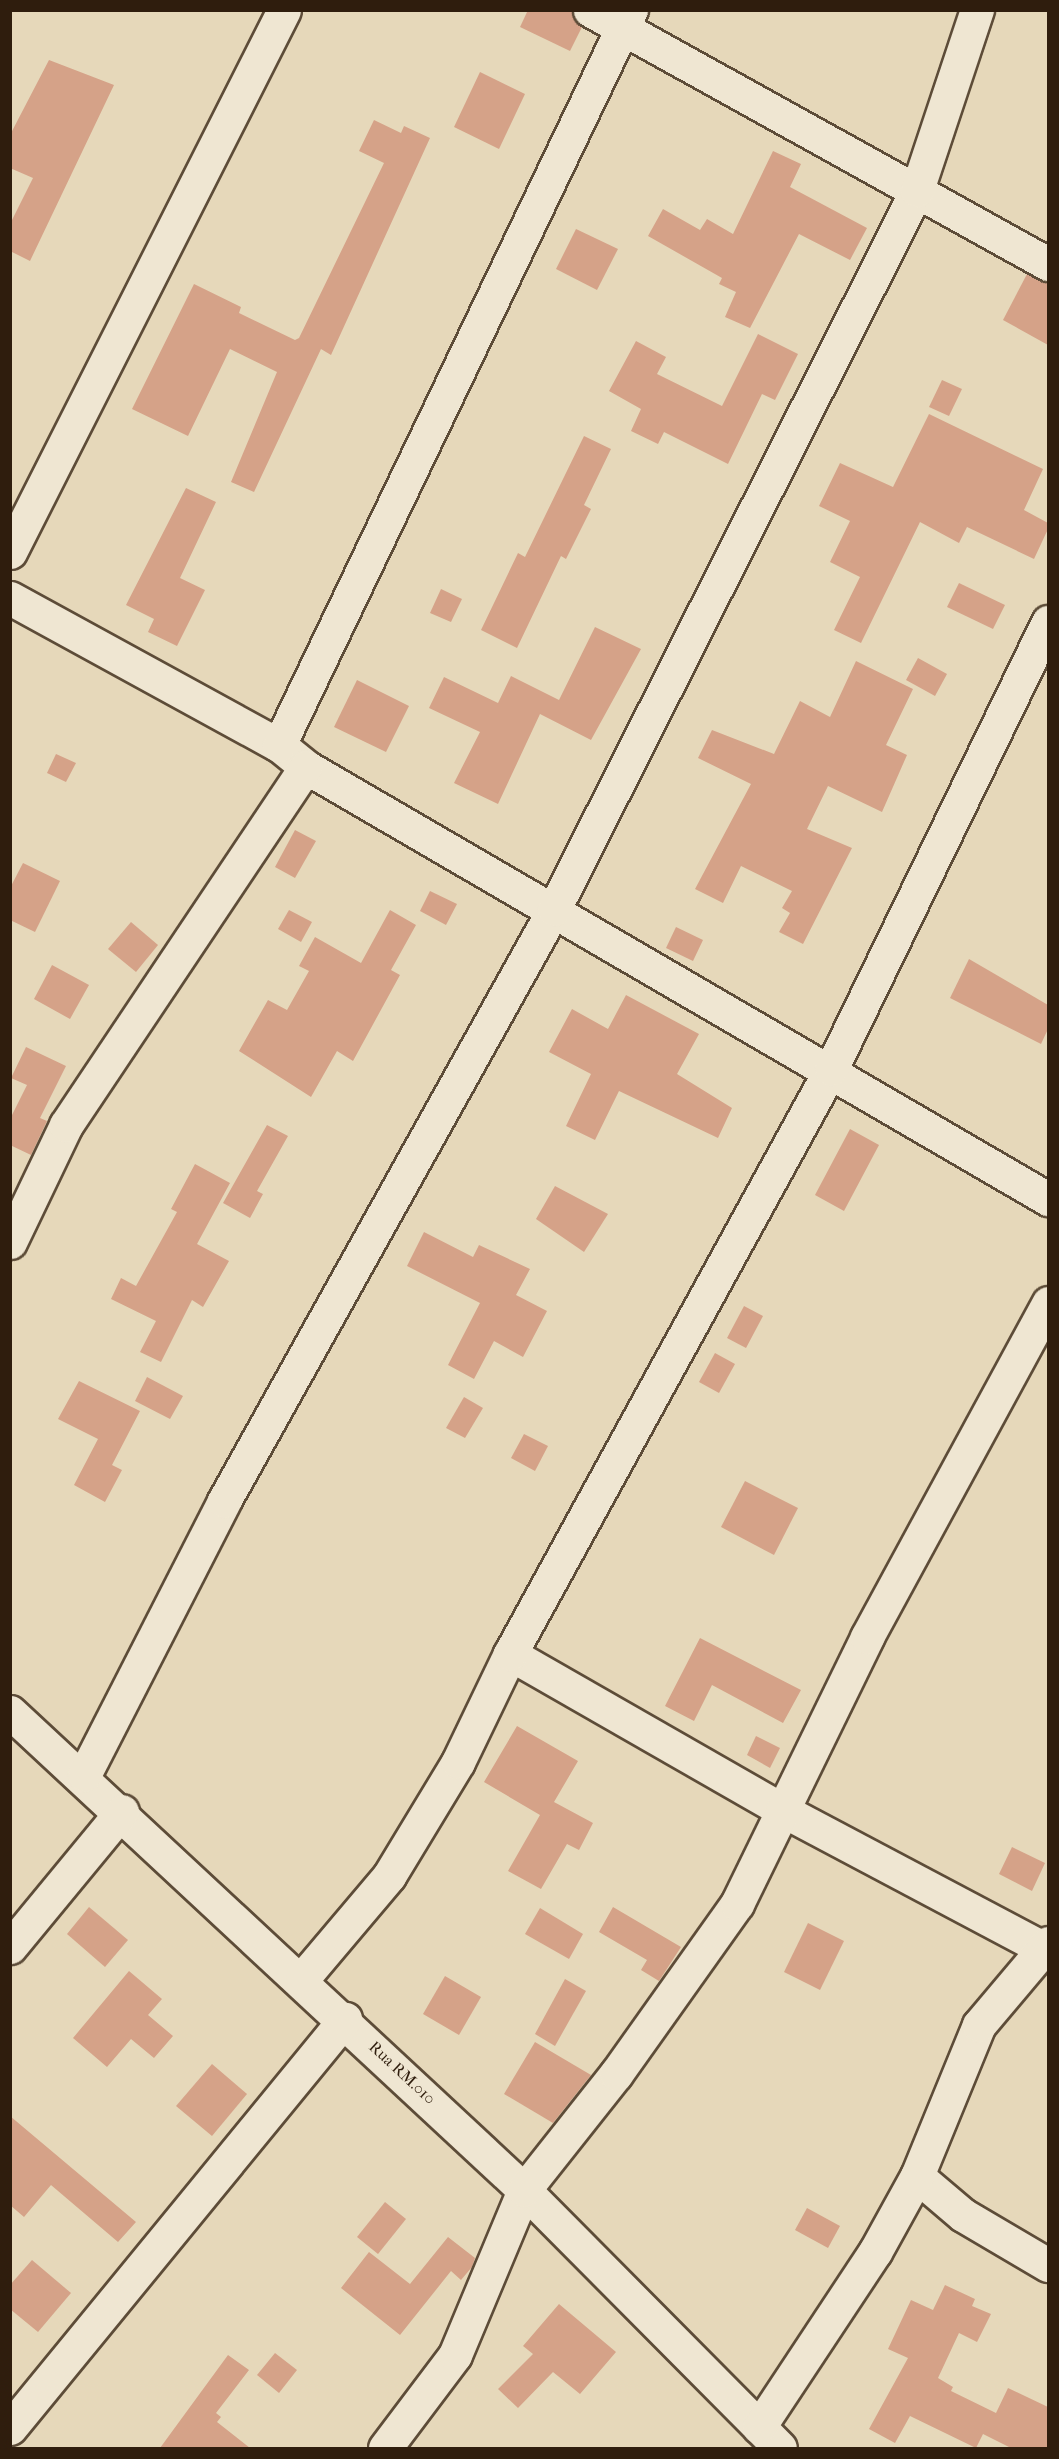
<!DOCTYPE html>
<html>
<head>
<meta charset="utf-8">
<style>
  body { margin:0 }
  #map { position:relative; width:1059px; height:2459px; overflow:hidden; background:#e6d8ba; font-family:"IM FELL French Canon",serif }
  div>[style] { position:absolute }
  .building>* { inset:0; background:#d5a288 }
  .roads { filter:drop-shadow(2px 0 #5d4c38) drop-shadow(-2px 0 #5d4c38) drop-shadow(0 2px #5d4c38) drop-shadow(0 -2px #5d4c38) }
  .minor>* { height:33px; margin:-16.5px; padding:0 16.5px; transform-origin:16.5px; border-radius:16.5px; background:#efe6d2 }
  span { translate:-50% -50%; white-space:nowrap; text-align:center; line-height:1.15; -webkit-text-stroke:5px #efe6d2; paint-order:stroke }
  .street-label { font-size:16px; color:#2f1d0d }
  .frame { position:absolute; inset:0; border:12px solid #2f1d0d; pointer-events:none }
</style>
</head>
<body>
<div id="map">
  <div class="building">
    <i style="clip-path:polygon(528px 10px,571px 10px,582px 27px,570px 51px,520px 27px)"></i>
    <i style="clip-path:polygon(49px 60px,114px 85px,30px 261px,10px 251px,10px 224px,33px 178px,10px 168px,10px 135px)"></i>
    <i style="clip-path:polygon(480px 72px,525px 94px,499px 149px,454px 127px)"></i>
    <i style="clip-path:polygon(374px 120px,401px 133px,404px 126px,430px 138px,331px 355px,321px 349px,254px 492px,231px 482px,277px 372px,230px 349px,188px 436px,132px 409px,194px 284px,241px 307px,239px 313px,295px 340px,299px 338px,384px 163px,359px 151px)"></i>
    <i style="clip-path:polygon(773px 151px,801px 164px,790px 187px,867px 228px,850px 260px,799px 234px,750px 328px,725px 317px,736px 292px,719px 284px,722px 278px,648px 236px,663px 209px,700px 230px,707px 219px,733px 234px)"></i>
    <i style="clip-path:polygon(576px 229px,618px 249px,597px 290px,556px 269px)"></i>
    <i style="clip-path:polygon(1027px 274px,1048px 283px,1048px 345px,1003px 320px)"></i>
    <i style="clip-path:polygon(758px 334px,798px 354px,775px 400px,762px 394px,728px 464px,664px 432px,658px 444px,631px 431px,641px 409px,609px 391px,636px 341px,666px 357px,657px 374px,722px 406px)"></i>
    <i style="clip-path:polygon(942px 380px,962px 389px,949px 416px,929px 407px)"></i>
    <i style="clip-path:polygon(929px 414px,1043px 469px,1024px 510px,1048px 523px,1048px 529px,1034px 559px,967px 527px,959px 543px,920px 522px,861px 643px,834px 630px,860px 577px,830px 562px,850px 521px,819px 506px,840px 463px,893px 487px)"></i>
    <i style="clip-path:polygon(584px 436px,611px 449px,584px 505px,591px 509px,566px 559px,561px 556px,517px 648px,481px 630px,518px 553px,525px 557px)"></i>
    <i style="clip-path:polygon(186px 488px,216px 502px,180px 578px,205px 590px,177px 646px,148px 632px,154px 619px,126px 605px)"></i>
    <i style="clip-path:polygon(959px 583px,1005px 605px,993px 629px,947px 607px)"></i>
    <i style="clip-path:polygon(441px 589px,462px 599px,451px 622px,430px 613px)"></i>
    <i style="clip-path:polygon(595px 627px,641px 649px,591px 740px,540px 714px,498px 804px,454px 783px,480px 732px,429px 708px,444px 677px,498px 703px,511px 676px,559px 700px)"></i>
    <i style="clip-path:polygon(918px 658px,947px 674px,935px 696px,906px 680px)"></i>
    <i style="clip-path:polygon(856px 661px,913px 689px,886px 745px,907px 755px,882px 812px,828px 786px,807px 829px,852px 848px,803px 944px,779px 932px,790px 913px,782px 908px,792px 891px,741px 866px,723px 903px,695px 889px,751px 784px,698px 758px,712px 730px,774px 754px,800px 701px,830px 717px)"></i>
    <i style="clip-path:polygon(357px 680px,409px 706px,386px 752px,334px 727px)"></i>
    <i style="clip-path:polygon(56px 754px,76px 763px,66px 782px,47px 773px)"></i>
    <i style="clip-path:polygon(295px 830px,316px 841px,295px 878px,275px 867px)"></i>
    <i style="clip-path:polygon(23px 863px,60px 881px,35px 932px,10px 920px,10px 888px)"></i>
    <i style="clip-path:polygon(430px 891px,457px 904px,446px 925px,420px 911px)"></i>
    <i style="clip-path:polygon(289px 910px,312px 922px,301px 942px,278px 929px)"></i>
    <i style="clip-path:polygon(390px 910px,416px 925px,391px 970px,400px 975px,353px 1061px,337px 1051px,311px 1097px,239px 1051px,268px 1000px,287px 1010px,309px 971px,299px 966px,315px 937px,361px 963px)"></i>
    <i style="clip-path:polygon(131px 922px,158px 945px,136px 972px,108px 949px)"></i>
    <i style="clip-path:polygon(676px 927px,703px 940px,693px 961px,666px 948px)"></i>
    <i style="clip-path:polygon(969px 959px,1048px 1005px,1048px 1029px,1041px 1044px,950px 998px)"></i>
    <i style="clip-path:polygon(52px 965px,89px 985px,70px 1019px,34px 999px)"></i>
    <i style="clip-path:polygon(626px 995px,699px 1034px,677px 1074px,732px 1108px,718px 1138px,619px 1091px,595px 1140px,566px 1126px,591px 1074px,549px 1052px,572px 1009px,608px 1029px)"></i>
    <i style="clip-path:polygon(26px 1047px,66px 1066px,40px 1118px,47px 1121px,31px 1155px,10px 1145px,10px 1119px,27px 1085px,11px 1078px)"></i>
    <i style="clip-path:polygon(267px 1125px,288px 1136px,257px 1191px,263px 1194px,250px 1218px,223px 1203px)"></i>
    <i style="clip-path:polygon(850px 1129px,879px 1145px,844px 1211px,815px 1195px)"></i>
    <i style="clip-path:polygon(195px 1164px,230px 1183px,197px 1244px,229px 1261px,203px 1307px,192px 1300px,161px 1362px,140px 1352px,156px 1321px,111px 1299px,121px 1278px,136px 1286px,177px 1212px,171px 1209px)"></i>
    <i style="clip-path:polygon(555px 1186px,608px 1214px,584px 1252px,536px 1219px)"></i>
    <i style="clip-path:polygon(424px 1232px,473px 1257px,479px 1245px,530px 1269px,516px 1295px,547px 1311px,523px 1357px,494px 1341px,474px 1379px,448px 1365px,480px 1303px,407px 1266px)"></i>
    <i style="clip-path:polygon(744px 1306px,763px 1316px,746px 1348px,727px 1338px)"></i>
    <i style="clip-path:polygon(715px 1353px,735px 1364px,719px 1393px,699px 1382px)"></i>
    <i style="clip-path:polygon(147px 1377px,183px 1396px,170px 1419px,135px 1401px)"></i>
    <i style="clip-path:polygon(79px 1381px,140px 1411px,112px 1465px,122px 1470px,105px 1502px,74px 1485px,98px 1439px,58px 1419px)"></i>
    <i style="clip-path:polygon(464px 1397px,483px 1408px,465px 1438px,446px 1428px)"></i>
    <i style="clip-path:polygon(524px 1434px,548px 1446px,535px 1471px,511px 1458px)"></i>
    <i style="clip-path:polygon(745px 1481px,798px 1508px,774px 1555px,721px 1527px)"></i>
    <i style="clip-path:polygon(700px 1638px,801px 1690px,783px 1723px,712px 1685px,694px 1721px,665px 1706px)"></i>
    <i style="clip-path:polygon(517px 1726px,578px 1761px,554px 1802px,593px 1823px,579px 1850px,567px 1844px,541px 1889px,508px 1871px,540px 1815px,484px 1782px)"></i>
    <i style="clip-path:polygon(756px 1736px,780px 1748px,770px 1768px,747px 1755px)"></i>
    <i style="clip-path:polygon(1012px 1847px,1045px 1863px,1032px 1891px,999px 1874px)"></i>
    <i style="clip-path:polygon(89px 1907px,128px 1940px,105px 1967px,67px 1934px)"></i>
    <i style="clip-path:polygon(613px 1907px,681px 1947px,659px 1981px,641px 1970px,647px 1960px,599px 1932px)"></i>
    <i style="clip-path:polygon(540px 1908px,583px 1934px,569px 1959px,525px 1934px)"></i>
    <i style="clip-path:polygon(808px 1923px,844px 1941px,820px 1990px,784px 1972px)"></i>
    <i style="clip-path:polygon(129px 1971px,162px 1999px,148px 2015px,173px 2036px,154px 2058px,131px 2039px,107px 2067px,73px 2038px)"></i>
    <i style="clip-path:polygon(445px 1976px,481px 1997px,459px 2035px,423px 2014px)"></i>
    <i style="clip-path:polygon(565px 1979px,586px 1991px,555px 2046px,535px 2034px)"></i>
    <i style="clip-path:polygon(535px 2042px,591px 2075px,553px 2123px,504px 2094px)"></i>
    <i style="clip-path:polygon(212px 2064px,247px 2094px,212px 2136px,176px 2106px)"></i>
    <i style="clip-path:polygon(10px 2116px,136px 2222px,118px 2242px,51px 2185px,24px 2217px,10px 2205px)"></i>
    <i style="clip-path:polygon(385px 2202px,406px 2219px,378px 2254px,357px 2237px)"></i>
    <i style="clip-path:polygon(807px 2208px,840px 2226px,828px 2248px,795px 2230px)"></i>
    <i style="clip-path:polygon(448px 2237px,475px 2258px,472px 2267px,461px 2280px,451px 2271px,400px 2335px,341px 2288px,369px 2252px,410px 2284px)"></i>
    <i style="clip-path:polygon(32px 2260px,71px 2293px,38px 2332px,10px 2309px,10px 2285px)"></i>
    <i style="clip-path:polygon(945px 2285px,975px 2299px,972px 2306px,991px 2314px,977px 2342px,959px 2333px,938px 2378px,953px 2387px,951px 2391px,996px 2413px,1008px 2388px,1048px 2407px,1048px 2448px,1011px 2448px,983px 2434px,976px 2448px,910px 2416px,895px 2443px,869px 2429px,908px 2358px,888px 2349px,911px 2300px,933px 2310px)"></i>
    <i style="clip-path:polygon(559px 2304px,616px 2352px,580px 2394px,553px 2372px,518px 2408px,498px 2389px,533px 2354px,523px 2346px)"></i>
    <i style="clip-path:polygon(275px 2353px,297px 2370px,279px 2393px,257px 2375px)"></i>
    <i style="clip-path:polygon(228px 2355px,249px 2370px,216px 2413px,221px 2417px,217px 2422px,250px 2448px,160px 2448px)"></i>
  </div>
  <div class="roads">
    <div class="minor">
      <i style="left:590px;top:10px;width:524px;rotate:29.01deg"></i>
      <i style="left:10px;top:552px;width:607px;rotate:-63.18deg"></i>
      <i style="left:10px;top:598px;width:307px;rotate:28.7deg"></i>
      <i style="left:279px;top:745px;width:35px;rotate:39deg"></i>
      <i style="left:306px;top:767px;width:859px;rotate:30.21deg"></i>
      <i style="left:279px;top:745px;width:815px;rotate:-64.41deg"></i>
      <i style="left:10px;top:1242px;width:130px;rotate:-64.4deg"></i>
      <i style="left:66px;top:1125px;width:431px;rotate:-56.2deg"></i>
      <i style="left:510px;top:1654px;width:314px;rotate:29.8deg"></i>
      <i style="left:782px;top:1810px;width:301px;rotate:27.9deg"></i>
      <i style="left:10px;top:1712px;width:702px;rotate:42.92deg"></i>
      <i style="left:524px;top:2190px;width:363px;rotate:45.2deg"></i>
      <i style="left:84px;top:1775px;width:308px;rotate:-62.9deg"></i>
      <i style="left:224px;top:1501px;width:678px;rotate:-60.86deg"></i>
      <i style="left:554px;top:909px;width:805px;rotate:-63.21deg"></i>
      <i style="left:917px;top:190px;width:190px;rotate:-71.6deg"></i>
      <i style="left:10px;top:1947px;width:176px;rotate:-50.5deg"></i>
      <i style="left:302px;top:1979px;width:135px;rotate:-49.8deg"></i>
      <i style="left:389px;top:1876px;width:133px;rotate:-58.8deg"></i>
      <i style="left:458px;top:1762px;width:120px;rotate:-64.3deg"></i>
      <i style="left:510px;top:1654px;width:667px;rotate:-61.25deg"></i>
      <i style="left:831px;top:1069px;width:497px;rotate:-64.1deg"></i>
      <i style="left:917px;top:2176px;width:60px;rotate:40.3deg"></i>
      <i style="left:963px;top:2215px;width:99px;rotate:30.5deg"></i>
      <i style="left:759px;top:2427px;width:210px;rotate:-56.5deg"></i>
      <i style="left:875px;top:2252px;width:87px;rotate:-61.1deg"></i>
      <i style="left:917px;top:2176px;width:163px;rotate:-67.7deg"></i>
      <i style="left:979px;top:2025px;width:107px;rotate:-49.9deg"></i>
      <i style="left:10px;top:2428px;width:529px;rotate:-50.68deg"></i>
      <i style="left:385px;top:2448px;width:116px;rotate:-53deg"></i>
      <i style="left:455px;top:2355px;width:179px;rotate:-67.3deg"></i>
      <i style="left:524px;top:2190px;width:148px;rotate:-51.6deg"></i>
      <i style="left:616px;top:2074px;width:209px;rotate:-54.6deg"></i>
      <i style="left:737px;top:1904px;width:297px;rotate:-64deg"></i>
      <i style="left:867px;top:1637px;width:380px;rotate:-61.5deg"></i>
    </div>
  </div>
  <div class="street-label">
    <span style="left:402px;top:2073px;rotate:43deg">Rua RM.010</span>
  </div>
  <div class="frame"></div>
</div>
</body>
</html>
